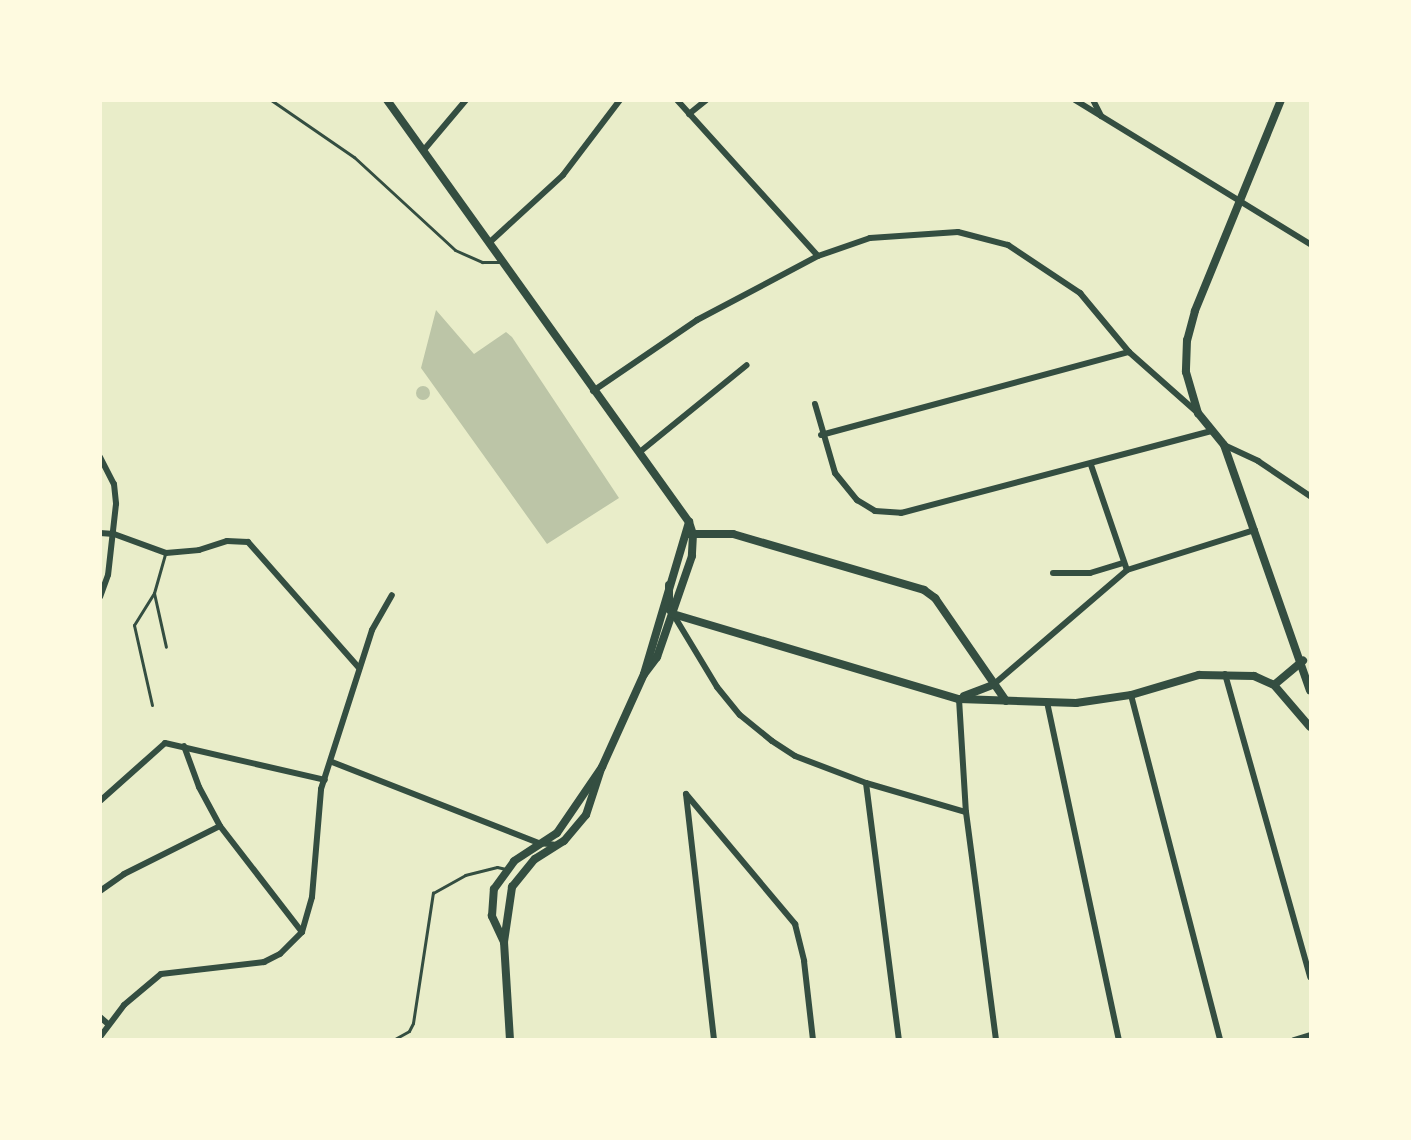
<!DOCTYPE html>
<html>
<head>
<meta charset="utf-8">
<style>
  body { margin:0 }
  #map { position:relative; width:1411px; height:1140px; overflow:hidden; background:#e9edc9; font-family:"Varela Round",sans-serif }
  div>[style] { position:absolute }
  .building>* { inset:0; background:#bcc5a7 }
  .round { border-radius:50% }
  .service>* { height:3px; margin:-1.5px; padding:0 1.5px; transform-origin:1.5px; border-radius:1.5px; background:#344e41 }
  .minor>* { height:6px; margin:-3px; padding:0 3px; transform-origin:3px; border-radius:3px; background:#344e41 }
  .tertiary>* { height:8px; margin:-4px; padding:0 4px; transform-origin:4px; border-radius:4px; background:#344e41 }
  span { translate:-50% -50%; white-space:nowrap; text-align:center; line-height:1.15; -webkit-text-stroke:4.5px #fefae0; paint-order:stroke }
  .frame { position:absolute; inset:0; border:102px solid #fefae0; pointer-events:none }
</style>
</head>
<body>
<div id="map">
  <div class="building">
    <i style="clip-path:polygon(436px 310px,474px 354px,506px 332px,512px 337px,619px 498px,547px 544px,421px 368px)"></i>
    <i class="round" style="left:416px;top:386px;width:14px;height:14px"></i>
  </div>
  <div class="service">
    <i style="left:271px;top:100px;width:101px;rotate:34.5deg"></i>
    <i style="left:354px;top:157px;width:137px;rotate:42.6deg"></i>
    <i style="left:455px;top:250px;width:30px;rotate:24deg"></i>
    <i style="left:482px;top:262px;width:18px"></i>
    <i style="left:154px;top:593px;width:55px;rotate:77.5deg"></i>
    <i style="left:152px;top:705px;width:82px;rotate:-102.7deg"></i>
    <i style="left:134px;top:625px;width:38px;rotate:-58deg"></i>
    <i style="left:154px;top:593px;width:41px;rotate:-74.2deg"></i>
    <i style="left:393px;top:1040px;width:18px;rotate:-29deg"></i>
    <i style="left:409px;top:1031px;width:9px;rotate:-63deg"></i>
    <i style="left:413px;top:1023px;width:132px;rotate:-81.3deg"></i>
    <i style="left:433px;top:893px;width:37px;rotate:-29deg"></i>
    <i style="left:465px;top:875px;width:33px;rotate:-14deg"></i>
    <i style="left:497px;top:867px;width:9px;rotate:13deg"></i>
  </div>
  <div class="minor">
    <i style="left:677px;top:100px;width:210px;rotate:47.9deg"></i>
    <i style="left:1075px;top:100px;width:276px;rotate:31.5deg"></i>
    <i style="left:1093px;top:100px;width:18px;rotate:63deg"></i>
    <i style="left:689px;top:114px;width:22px;rotate:-39deg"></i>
    <i style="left:423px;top:151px;width:67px;rotate:-49.9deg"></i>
    <i style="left:490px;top:242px;width:99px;rotate:-42.5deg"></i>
    <i style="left:563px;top:175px;width:94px;rotate:-52.8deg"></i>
    <i style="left:593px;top:391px;width:126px;rotate:-34.3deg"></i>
    <i style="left:697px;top:320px;width:137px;rotate:-27.9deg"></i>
    <i style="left:818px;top:256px;width:55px;rotate:-19.1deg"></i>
    <i style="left:870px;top:238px;width:88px;rotate:-3.9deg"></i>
    <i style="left:958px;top:232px;width:52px;rotate:14.6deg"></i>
    <i style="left:1008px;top:245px;width:87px;rotate:33.7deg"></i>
    <i style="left:1080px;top:293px;width:77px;rotate:50.3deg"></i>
    <i style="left:1129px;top:352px;width:92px;rotate:41.5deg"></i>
    <i style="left:815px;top:404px;width:72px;rotate:73.8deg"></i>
    <i style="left:835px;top:473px;width:35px;rotate:51deg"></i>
    <i style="left:857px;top:500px;width:21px;rotate:31deg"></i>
    <i style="left:875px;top:511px;width:26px;rotate:4deg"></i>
    <i style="left:901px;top:513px;width:321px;rotate:-14.8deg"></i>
    <i style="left:821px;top:435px;width:319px;rotate:-15.1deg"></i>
    <i style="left:1224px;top:445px;width:38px;rotate:25deg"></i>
    <i style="left:1258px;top:461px;width:63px;rotate:33.9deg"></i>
    <i style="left:641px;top:451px;width:136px;rotate:-39.1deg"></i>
    <i style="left:100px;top:457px;width:30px;rotate:63deg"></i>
    <i style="left:114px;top:484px;width:20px;rotate:84deg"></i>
    <i style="left:116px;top:504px;width:71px;rotate:96.4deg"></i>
    <i style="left:108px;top:575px;width:23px;rotate:110deg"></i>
    <i style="left:1091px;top:465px;width:111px;rotate:71.1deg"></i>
    <i style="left:100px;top:533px;width:14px;rotate:4deg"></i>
    <i style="left:114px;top:534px;width:55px;rotate:20.1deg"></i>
    <i style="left:166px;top:553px;width:33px;rotate:-5deg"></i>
    <i style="left:199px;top:550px;width:29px;rotate:-18deg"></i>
    <i style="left:227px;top:541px;width:21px;rotate:3deg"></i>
    <i style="left:248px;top:542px;width:168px;rotate:48.6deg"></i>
    <i style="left:1053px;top:573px;width:37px"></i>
    <i style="left:1090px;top:573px;width:34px;rotate:-17deg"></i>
    <i style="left:673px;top:614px;width:85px;rotate:58.9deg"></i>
    <i style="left:717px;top:687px;width:36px;rotate:51deg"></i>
    <i style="left:740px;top:715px;width:41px;rotate:39.1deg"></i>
    <i style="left:772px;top:741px;width:27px;rotate:33deg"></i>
    <i style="left:795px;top:756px;width:76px;rotate:20.8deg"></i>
    <i style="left:866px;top:783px;width:104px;rotate:16.2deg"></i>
    <i style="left:1225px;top:674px;width:315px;rotate:74.3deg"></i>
    <i style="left:993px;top:685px;width:177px;rotate:-40.6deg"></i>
    <i style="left:1127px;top:570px;width:134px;rotate:-17.4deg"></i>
    <i style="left:1131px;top:695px;width:356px;rotate:75.5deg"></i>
    <i style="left:959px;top:699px;width:113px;rotate:86.5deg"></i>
    <i style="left:966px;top:812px;width:230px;rotate:82.5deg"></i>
    <i style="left:1047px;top:702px;width:346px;rotate:78deg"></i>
    <i style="left:184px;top:746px;width:44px;rotate:69.9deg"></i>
    <i style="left:199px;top:787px;width:44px;rotate:61.7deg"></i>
    <i style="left:220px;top:826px;width:134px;rotate:52.3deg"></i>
    <i style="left:332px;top:762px;width:222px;rotate:21.4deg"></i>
    <i style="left:539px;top:843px;width:18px;rotate:6deg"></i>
    <i style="left:866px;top:783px;width:259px;rotate:82.7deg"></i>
    <i style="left:686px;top:794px;width:170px;rotate:50deg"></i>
    <i style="left:795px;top:924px;width:38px;rotate:76deg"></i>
    <i style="left:804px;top:961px;width:80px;rotate:83.5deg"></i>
    <i style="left:686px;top:794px;width:248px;rotate:83.5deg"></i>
    <i style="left:100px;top:801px;width:87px;rotate:-41.7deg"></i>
    <i style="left:165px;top:743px;width:164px;rotate:13deg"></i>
    <i style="left:100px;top:891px;width:29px;rotate:-35deg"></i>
    <i style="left:124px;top:874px;width:107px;rotate:-26.6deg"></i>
    <i style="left:100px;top:1017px;width:11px;rotate:41deg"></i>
    <i style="left:100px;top:1037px;width:40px;rotate:-53deg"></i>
    <i style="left:124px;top:1005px;width:48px;rotate:-40deg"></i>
    <i style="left:161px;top:974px;width:104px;rotate:-6.6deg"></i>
    <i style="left:264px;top:962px;width:18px;rotate:-27deg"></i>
    <i style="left:280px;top:954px;width:31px;rotate:-45deg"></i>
    <i style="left:302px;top:932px;width:36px;rotate:-74deg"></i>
    <i style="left:312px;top:897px;width:108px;rotate:-85.2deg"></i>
    <i style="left:321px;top:789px;width:167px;rotate:-72.2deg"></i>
    <i style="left:372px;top:630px;width:40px;rotate:-60.3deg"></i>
    <i style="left:1294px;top:1040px;width:17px;rotate:-17deg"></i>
  </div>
  <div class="tertiary">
    <i style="left:387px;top:100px;width:519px;rotate:54.41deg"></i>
    <i style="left:689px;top:522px;width:13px;rotate:72deg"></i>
    <i style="left:693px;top:534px;width:22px;rotate:93deg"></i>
    <i style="left:692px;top:556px;width:107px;rotate:109.1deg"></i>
    <i style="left:657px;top:657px;width:21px;rotate:127deg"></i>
    <i style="left:1281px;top:100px;width:228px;rotate:112.2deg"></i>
    <i style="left:1195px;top:311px;width:30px;rotate:105deg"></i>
    <i style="left:1187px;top:340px;width:32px;rotate:92deg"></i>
    <i style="left:1186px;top:372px;width:43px;rotate:73.7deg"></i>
    <i style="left:1198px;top:413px;width:41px;rotate:50.9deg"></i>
    <i style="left:1224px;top:445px;width:260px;rotate:70.7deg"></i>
    <i style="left:688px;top:534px;width:45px"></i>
    <i style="left:733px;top:534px;width:199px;rotate:16.3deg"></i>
    <i style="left:924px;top:590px;width:14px;rotate:36deg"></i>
    <i style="left:935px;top:598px;width:125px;rotate:55.4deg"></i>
    <i style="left:669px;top:585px;width:24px;rotate:90deg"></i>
    <i style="left:669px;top:609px;width:6px;rotate:51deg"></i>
    <i style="left:673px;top:614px;width:298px;rotate:16.6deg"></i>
    <i style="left:959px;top:699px;width:117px;rotate:2deg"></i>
    <i style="left:1076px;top:703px;width:56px;rotate:-8.3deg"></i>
    <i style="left:1131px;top:695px;width:71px;rotate:-16.4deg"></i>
    <i style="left:1199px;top:675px;width:55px;rotate:1deg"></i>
    <i style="left:1254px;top:676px;width:22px;rotate:24deg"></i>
    <i style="left:1274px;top:685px;width:55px;rotate:49.4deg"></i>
    <i style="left:1274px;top:685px;width:38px;rotate:-40deg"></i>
    <i style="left:964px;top:696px;width:31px;rotate:-21deg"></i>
    <i style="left:504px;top:942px;width:29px;rotate:-115deg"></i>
    <i style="left:492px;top:916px;width:27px;rotate:-86deg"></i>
    <i style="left:494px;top:889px;width:34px;rotate:-54deg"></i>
    <i style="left:514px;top:861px;width:51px;rotate:-33.1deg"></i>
    <i style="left:557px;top:833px;width:80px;rotate:-55.7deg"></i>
    <i style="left:602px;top:767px;width:102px;rotate:-65.7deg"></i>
    <i style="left:644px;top:674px;width:159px;rotate:-73.5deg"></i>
    <i style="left:510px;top:1040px;width:98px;rotate:-93.5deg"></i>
    <i style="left:504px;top:942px;width:56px;rotate:-81.7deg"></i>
    <i style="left:512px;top:887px;width:36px;rotate:-51deg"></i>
    <i style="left:535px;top:859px;width:34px;rotate:-32deg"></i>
    <i style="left:564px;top:841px;width:34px;rotate:-50deg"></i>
    <i style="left:586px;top:815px;width:48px;rotate:-71.9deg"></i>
  </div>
  <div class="frame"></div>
</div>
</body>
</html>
